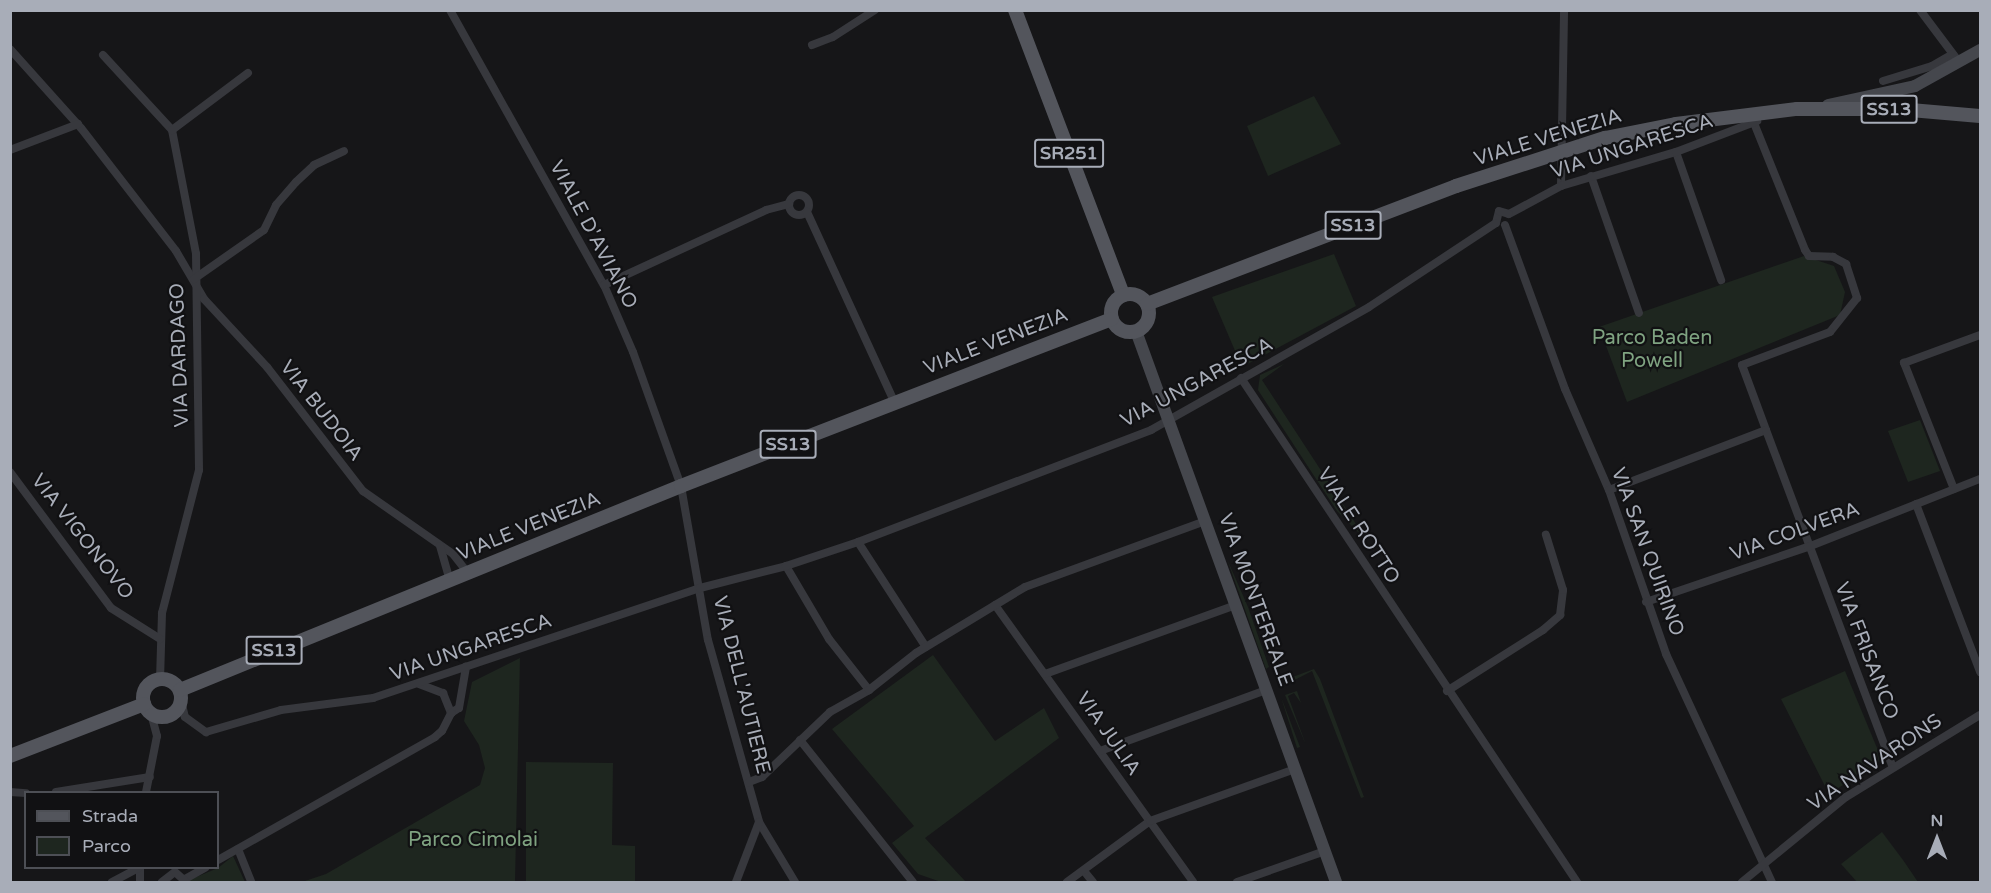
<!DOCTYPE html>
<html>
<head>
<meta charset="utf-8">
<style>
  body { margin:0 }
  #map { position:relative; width:1991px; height:893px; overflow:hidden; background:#161618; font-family:"Varela Round",sans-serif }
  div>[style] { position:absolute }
  .green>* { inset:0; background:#1e261f }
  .minor>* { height:8px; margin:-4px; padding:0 4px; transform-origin:4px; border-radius:4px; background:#37383d }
  .minor>.ring { margin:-4px; padding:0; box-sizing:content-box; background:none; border:8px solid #37383d; border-radius:50% }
  .secondary>* { height:12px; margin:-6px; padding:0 6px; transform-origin:6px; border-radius:6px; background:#45474d }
  .primary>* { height:14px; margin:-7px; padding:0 7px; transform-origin:7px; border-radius:7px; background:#53555c }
  .primary>.ring { margin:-7px; padding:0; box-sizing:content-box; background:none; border:14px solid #53555c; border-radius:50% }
  span { translate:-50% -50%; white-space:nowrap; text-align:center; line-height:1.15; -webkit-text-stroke:4.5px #111113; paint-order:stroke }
  .shield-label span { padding:2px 4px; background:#111113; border:2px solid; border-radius:4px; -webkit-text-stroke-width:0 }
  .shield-label { font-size:18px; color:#a8adb8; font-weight:700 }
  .street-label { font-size:20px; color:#a8adb8 }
  .park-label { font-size:20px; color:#7fa381 }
  .frame { position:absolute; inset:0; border:12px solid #a8adb8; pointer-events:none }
  .legend { position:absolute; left:24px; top:791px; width:195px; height:78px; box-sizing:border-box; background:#111113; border:2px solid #4d4f55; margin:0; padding:8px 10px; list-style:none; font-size:18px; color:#a8adb8 }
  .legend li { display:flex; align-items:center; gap:12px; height:30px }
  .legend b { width:30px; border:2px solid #4d4f55 }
  .north { position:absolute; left:1907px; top:809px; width:60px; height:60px; -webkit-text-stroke:4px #111113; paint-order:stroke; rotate:0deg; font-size:16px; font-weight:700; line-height:24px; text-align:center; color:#a8adb8 }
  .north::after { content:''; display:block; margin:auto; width:21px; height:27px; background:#a8adb8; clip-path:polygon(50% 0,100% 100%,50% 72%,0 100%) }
</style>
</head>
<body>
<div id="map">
  <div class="green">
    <i style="clip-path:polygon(1314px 96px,1341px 144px,1268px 176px,1247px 126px)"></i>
    <i style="clip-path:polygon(1334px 254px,1356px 306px,1242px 367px,1212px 297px)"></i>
    <i style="clip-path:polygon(1804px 256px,1834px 266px,1845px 292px,1840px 315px,1627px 402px,1599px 327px)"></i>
    <i style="clip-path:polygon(1284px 364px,1262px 380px,1367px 541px,1337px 511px,1258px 390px,1260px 375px)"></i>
    <i style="clip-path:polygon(1920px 420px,1940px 471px,1908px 482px,1888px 431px)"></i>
    <i style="clip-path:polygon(1238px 555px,1253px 600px,1234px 556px)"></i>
    <i style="clip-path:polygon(1227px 559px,1248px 607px,1269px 667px,1266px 669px)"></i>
    <i style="clip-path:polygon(933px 655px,995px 741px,1044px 708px,1059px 738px,925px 838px,966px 882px,941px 882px,918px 874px,892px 843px,914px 826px,832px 729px)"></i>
    <i style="clip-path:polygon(520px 658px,515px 882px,302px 882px,326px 874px,480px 785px,485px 768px,479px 745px,464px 721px,472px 682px)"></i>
    <i style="clip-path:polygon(1314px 669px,1320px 679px,1364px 797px,1361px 798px,1312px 671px,1283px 686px,1282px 681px)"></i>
    <i style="clip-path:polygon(1845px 671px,1882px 760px,1829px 794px,1781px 699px)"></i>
    <i style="clip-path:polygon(1297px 691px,1301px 703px,1294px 693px,1288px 696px,1306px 745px,1285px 695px)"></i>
    <i style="clip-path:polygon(1281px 697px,1300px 747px,1297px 748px)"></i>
    <i style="clip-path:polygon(526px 762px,613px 763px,612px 845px,635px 846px,635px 882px,526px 882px)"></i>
    <i style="clip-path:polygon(1882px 832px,1903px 860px,1918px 882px,1857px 882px,1841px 864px)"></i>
    <i style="clip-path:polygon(233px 856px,245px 882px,189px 882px,189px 880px,218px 868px)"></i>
  </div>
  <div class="minor">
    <i style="left:450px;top:10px;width:315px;rotate:60.8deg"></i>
    <i style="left:604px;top:285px;width:73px;rotate:66.6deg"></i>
    <i style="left:633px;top:352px;width:142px;rotate:70.3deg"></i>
    <i style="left:681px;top:486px;width:156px;rotate:80.1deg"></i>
    <i style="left:708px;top:640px;width:189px;rotate:74.3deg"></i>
    <i style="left:759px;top:822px;width:70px;rotate:59deg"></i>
    <i style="left:1920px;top:10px;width:60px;rotate:53.1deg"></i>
    <i style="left:812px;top:45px;width:22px;rotate:-21deg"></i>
    <i style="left:833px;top:37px;width:50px;rotate:-32.7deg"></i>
    <i style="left:10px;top:49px;width:106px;rotate:48.1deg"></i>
    <i style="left:81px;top:128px;width:155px;rotate:52.3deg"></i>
    <i style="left:176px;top:251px;width:56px;rotate:59.7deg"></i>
    <i style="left:204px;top:299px;width:93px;rotate:47.2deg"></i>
    <i style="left:267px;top:367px;width:157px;rotate:52.3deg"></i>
    <i style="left:363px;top:491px;width:110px;rotate:35deg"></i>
    <i style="left:453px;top:554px;width:24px;rotate:52deg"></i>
    <i style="left:103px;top:55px;width:102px;rotate:47.4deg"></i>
    <i style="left:172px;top:130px;width:126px;rotate:79deg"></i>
    <i style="left:196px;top:254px;width:216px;rotate:89.2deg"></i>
    <i style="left:199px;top:470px;width:148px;rotate:104.5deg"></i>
    <i style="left:162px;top:613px;width:66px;rotate:91.7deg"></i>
    <i style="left:1883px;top:81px;width:51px;rotate:-17deg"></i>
    <i style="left:1932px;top:66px;width:24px;rotate:-30deg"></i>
    <i style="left:1754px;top:123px;width:137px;rotate:68.1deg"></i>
    <i style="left:1805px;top:250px;width:7px;rotate:56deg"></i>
    <i style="left:1809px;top:256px;width:24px;rotate:2deg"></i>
    <i style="left:1833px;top:257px;width:15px;rotate:28deg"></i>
    <i style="left:1846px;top:264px;width:36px;rotate:72deg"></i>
    <i style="left:1857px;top:298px;width:43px;rotate:128.5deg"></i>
    <i style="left:1830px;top:332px;width:94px;rotate:159.4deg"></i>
    <i style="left:1742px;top:365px;width:69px;rotate:69.7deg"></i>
    <i style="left:172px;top:130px;width:95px;rotate:-36.9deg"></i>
    <i style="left:10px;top:150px;width:73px;rotate:-20.9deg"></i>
    <i style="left:1676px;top:152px;width:136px;rotate:70.6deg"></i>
    <i style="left:1591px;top:176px;width:145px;rotate:70.7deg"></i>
    <i style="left:1561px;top:186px;width:176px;rotate:-89deg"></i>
    <i class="ring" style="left:789px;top:195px;width:12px;height:12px"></i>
    <i style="left:807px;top:212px;width:208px;rotate:65.3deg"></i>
    <i style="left:1509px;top:214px;width:59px;rotate:-28.3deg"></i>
    <i style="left:1561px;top:186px;width:120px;rotate:-16.5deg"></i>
    <i style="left:1676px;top:152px;width:87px;rotate:-20.9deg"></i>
    <i style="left:1496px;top:223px;width:12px;rotate:-76deg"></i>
    <i style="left:1499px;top:211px;width:10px;rotate:17deg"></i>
    <i style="left:1505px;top:225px;width:175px;rotate:69.9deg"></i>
    <i style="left:1565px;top:389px;width:110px;rotate:66.5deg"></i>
    <i style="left:1609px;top:490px;width:174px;rotate:70.8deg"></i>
    <i style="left:1666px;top:654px;width:251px;rotate:65.1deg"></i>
    <i style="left:194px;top:279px;width:85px;rotate:-35deg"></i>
    <i style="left:264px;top:230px;width:28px;rotate:-64deg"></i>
    <i style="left:276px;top:205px;width:30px;rotate:-49deg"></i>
    <i style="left:296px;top:182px;width:25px;rotate:-43deg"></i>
    <i style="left:314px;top:165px;width:33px;rotate:-25deg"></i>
    <i style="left:604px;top:285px;width:179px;rotate:-24.8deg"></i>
    <i style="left:766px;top:210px;width:24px;rotate:-15deg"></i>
    <i style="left:1241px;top:378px;width:606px;rotate:56.31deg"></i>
    <i style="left:10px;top:472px;width:169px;rotate:53.4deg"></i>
    <i style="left:111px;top:608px;width:58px;rotate:32.3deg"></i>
    <i style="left:1954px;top:489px;width:136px;rotate:-111.6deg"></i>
    <i style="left:1904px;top:363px;width:81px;rotate:-20.2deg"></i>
    <i style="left:1609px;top:490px;width:168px;rotate:-20.9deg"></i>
    <i style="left:1766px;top:430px;width:360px;rotate:69.4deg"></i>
    <i style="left:1916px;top:504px;width:180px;rotate:69.1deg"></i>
    <i style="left:858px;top:542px;width:125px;rotate:57.1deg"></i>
    <i style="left:440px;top:546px;width:35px;rotate:74deg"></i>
    <i style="left:786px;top:566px;width:85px;rotate:59.5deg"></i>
    <i style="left:829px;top:639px;width:65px;rotate:51.9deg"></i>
    <i style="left:1646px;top:602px;width:171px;rotate:-18.8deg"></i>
    <i style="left:1808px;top:547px;width:185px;rotate:-21.6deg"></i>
    <i style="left:995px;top:605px;width:340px;rotate:54.4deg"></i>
    <i style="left:1045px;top:674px;width:203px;rotate:-19.9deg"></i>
    <i style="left:419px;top:684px;width:26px;rotate:21deg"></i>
    <i style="left:443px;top:693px;width:22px;rotate:68deg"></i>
    <i style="left:451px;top:713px;width:9px;rotate:-32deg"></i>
    <i style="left:459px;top:708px;width:42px;rotate:-80.3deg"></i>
    <i style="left:1447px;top:691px;width:114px;rotate:-32.4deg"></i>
    <i style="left:1543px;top:630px;width:23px;rotate:-41deg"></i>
    <i style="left:1560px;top:615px;width:25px;rotate:-83deg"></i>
    <i style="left:1563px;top:590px;width:58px;rotate:-107.2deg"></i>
    <i style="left:181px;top:700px;width:17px;rotate:77deg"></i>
    <i style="left:185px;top:717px;width:26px;rotate:36deg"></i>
    <i style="left:206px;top:732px;width:78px;rotate:-16.3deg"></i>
    <i style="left:281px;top:710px;width:93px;rotate:-7.4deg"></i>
    <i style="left:373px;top:698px;width:345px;rotate:-18.6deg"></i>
    <i style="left:700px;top:588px;width:89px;rotate:-14.3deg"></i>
    <i style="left:786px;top:566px;width:76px;rotate:-18.4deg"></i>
    <i style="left:858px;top:542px;width:314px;rotate:-20.9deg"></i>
    <i style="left:1151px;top:430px;width:250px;rotate:-29.4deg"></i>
    <i style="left:1369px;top:307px;width:152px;rotate:-33.5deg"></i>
    <i style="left:800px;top:740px;width:181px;rotate:51.5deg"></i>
    <i style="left:1100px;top:751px;width:177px;rotate:-20.2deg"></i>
    <i style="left:749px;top:782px;width:14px;rotate:-21deg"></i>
    <i style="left:762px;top:777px;width:94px;rotate:-43.7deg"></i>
    <i style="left:830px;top:712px;width:45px;rotate:-29.4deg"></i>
    <i style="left:869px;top:690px;width:60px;rotate:-38.2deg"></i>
    <i style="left:916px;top:653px;width:127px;rotate:-31.2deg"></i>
    <i style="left:1025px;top:587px;width:192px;rotate:-20.1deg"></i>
    <i style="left:10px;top:792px;width:16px;rotate:4deg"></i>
    <i style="left:56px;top:792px;width:95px;rotate:-9.1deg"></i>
    <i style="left:146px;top:792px;width:57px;rotate:-78.9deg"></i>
    <i style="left:157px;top:736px;width:23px;rotate:-105deg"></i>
    <i style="left:238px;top:849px;width:35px;rotate:68deg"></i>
    <i style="left:218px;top:860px;width:249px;rotate:-29.5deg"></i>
    <i style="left:435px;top:737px;width:9px;rotate:-41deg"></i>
    <i style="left:442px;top:731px;width:20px;rotate:-63deg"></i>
    <i style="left:140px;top:868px;width:14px;rotate:90deg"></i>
    <i style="left:1084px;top:871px;width:14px;rotate:51deg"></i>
    <i style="left:185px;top:879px;width:23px;rotate:-29deg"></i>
    <i style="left:112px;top:882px;width:30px;rotate:-28deg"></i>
    <i style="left:162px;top:882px;width:16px;rotate:-38deg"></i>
    <i style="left:175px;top:872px;width:15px;rotate:42deg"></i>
    <i style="left:736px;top:882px;width:64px;rotate:-69deg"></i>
    <i style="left:1067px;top:882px;width:103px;rotate:-36.3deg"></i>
    <i style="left:1150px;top:821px;width:154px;rotate:-19.7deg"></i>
    <i style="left:1237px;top:882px;width:93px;rotate:-19.4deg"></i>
    <i style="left:1742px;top:882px;width:134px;rotate:-39.3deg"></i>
    <i style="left:1846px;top:797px;width:157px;rotate:-31.5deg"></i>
  </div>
  <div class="secondary">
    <i style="left:1828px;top:105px;width:89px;rotate:-12.3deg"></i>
    <i style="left:1915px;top:86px;width:74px;rotate:-29deg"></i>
    <i style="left:1136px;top:331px;width:586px;rotate:70.05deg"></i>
  </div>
  <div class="primary">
    <i style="left:1015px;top:10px;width:305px;rotate:69.2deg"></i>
    <i class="ring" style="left:1111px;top:294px;width:24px;height:24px"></i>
    <i style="left:1147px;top:304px;width:331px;rotate:-20.9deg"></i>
    <i style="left:1456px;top:186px;width:157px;rotate:-17.9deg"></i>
    <i style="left:1605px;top:138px;width:72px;rotate:-11.2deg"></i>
    <i style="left:1676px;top:124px;width:122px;rotate:-7.1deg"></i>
    <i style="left:1797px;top:109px;width:102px"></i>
    <i style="left:1899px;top:109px;width:81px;rotate:4.9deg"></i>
    <i class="ring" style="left:143px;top:679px;width:24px;height:24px"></i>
    <i style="left:180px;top:690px;width:541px;rotate:-22.16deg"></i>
    <i style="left:681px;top:486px;width:462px;rotate:-21.2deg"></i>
    <i style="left:10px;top:756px;width:144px;rotate:-21.2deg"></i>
  </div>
  <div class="shield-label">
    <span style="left:1889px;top:109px">SS13</span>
    <span style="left:1069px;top:153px">SR251</span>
    <span style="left:1353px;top:225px">SS13</span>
    <span style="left:788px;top:444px">SS13</span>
    <span style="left:274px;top:650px">SS13</span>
  </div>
  <div class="street-label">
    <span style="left:1548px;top:138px;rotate:-17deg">VIALE VENEZIA</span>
    <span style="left:1632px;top:147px;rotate:-18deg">VIA UNGARESCA</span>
    <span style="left:593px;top:235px;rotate:62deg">VIALE D'AVIANO</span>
    <span style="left:996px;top:342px;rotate:-21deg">VIALE VENEZIA</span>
    <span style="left:180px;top:355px;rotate:-92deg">VIA DARDAGO</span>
    <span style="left:1197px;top:383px;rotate:-28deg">VIA UNGARESCA</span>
    <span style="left:321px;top:411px;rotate:52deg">VIA BUDOIA</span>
    <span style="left:1358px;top:526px;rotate:57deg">VIALE ROTTO</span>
    <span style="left:529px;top:527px;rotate:-22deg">VIALE VENEZIA</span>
    <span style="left:1795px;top:532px;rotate:-20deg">VIA COLVERA</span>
    <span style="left:82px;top:537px;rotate:52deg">VIA VIGONOVO</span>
    <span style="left:1647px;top:552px;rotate:70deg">VIA SAN QUIRINO</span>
    <span style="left:1255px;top:600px;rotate:70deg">VIA MONTEREALE</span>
    <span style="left:471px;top:648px;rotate:-19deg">VIA UNGARESCA</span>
    <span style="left:1866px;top:651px;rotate:69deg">VIA FRISANCO</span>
    <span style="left:741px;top:685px;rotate:76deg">VIA DELL'AUTIERE</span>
    <span style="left:1108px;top:734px;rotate:55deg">VIA JULIA</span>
    <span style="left:1875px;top:763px;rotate:-34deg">VIA NAVARONS</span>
  </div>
  <div class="park-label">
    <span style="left:1652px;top:350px">Parco Baden<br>Powell</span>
    <span style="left:473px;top:840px">Parco Cimolai</span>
  </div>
  <div class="frame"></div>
  <ul class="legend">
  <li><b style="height:8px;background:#53555c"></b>Strada</li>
  <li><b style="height:16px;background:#1e261f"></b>Parco</li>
  </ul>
  <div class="north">N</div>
</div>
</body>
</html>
